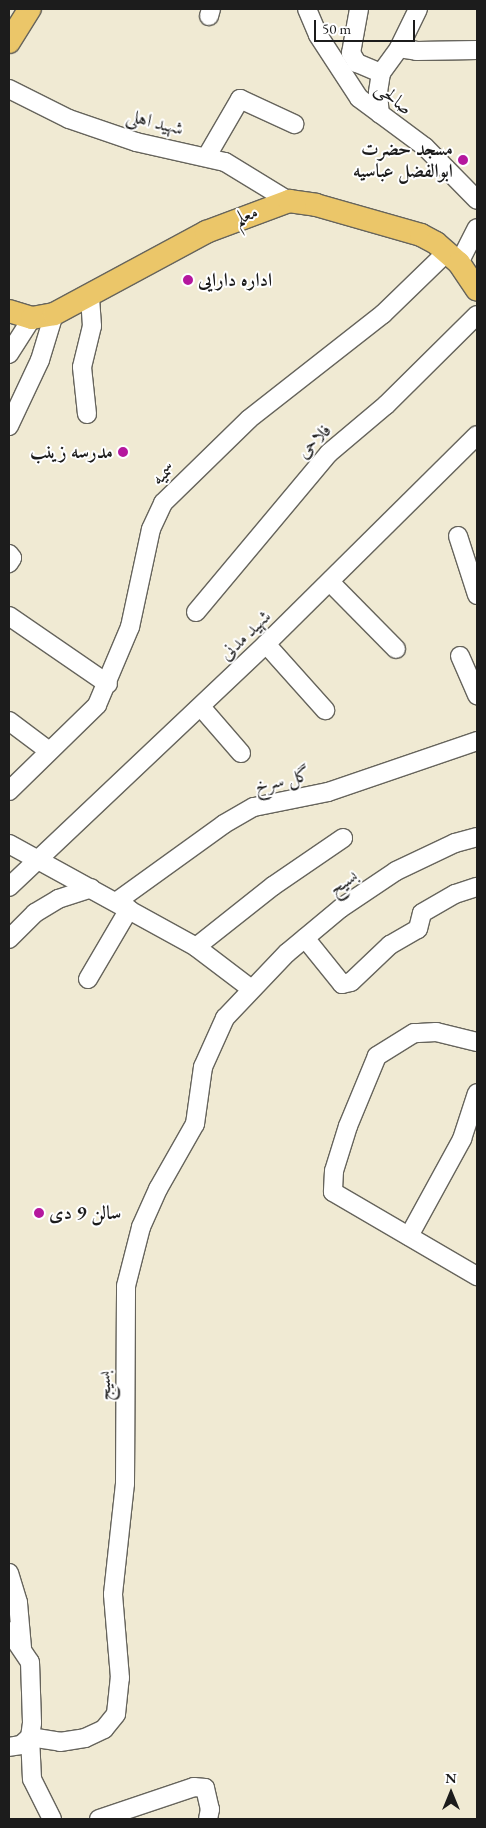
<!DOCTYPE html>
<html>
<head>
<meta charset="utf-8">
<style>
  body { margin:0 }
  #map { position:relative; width:486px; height:1828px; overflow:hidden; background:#f0ead3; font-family:"EB Garamond",Amiri,serif }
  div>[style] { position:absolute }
  .roads { filter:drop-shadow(1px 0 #66645c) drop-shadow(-1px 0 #66645c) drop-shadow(0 1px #66645c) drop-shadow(0 -1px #66645c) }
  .minor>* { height:18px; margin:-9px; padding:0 9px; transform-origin:9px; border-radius:9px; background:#fff }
  .major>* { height:22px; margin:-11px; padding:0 11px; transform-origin:11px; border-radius:11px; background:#ebc669 }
  .dots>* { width:14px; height:14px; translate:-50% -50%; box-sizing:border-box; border:2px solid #fff; border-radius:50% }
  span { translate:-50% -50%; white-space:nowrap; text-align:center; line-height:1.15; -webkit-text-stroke:4px #fff; paint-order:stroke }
  .street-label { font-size:19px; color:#1c1c1c }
  .poi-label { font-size:19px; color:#1c1c1c; font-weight:700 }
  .right { translate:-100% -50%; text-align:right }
  .left { translate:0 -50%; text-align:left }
  .frame { position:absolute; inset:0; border:10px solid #1c1c1c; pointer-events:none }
  .north { position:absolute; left:426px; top:1768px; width:50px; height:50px; -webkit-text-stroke:4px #fff; paint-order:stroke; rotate:0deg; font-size:14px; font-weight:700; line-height:20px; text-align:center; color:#1c1c1c }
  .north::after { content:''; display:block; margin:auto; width:18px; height:22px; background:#1c1c1c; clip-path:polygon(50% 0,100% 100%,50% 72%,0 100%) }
  .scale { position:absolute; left:314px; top:20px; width:101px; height:22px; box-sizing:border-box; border:2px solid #1c1c1c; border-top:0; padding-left:6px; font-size:15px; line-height:18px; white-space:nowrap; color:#1c1c1c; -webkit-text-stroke:4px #fff; paint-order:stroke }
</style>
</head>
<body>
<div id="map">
  <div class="roads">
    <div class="minor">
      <i style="left:307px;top:9px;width:28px;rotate:67deg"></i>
      <i style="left:318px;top:35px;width:75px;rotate:56.9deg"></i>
      <i style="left:359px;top:98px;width:82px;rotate:36.6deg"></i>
      <i style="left:425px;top:147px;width:74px;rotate:45.5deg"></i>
      <i style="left:359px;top:9px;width:45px;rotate:100.3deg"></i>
      <i style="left:351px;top:53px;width:12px;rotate:59deg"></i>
      <i style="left:357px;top:63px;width:26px;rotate:23deg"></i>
      <i style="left:381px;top:73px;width:20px;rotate:99deg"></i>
      <i style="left:378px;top:93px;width:21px;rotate:85deg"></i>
      <i style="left:209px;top:16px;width:7px;rotate:-74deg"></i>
      <i style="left:399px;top:48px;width:18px;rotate:9deg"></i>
      <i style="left:417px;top:51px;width:60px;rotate:-1deg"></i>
      <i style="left:381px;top:73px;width:31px;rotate:-54deg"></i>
      <i style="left:399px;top:48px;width:43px;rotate:-64deg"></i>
      <i style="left:9px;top:89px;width:67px;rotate:26.6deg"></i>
      <i style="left:69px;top:119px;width:71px;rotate:18.9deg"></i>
      <i style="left:136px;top:142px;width:91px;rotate:12.7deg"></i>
      <i style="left:225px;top:162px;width:75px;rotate:31.4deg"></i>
      <i style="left:207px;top:156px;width:66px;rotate:-59.9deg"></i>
      <i style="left:240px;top:99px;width:60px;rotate:24.8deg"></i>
      <i style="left:459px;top:263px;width:39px;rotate:-63deg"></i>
      <i style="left:9px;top:354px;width:43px;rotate:-57.4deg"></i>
      <i style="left:87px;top:414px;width:47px;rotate:-96.1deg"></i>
      <i style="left:82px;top:367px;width:42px;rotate:-76.3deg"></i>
      <i style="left:92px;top:326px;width:31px;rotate:-94deg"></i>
      <i style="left:9px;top:426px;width:73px;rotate:-64.8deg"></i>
      <i style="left:40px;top:360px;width:48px;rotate:-73.1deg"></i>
      <i style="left:458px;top:536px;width:62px;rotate:72.1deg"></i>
      <i style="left:9px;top:554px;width:5px;rotate:53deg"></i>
      <i style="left:12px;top:558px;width:6px;rotate:121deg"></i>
      <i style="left:330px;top:582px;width:94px;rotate:45.4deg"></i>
      <i style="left:196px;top:612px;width:207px;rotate:-50.1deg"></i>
      <i style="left:329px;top:453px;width:75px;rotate:-40.1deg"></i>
      <i style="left:386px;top:405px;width:128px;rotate:-44.7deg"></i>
      <i style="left:9px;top:616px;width:120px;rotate:34.5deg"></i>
      <i style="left:266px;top:644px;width:89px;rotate:48.2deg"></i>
      <i style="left:460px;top:656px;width:43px;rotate:66.4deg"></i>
      <i style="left:201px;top:707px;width:61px;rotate:49deg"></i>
      <i style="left:9px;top:721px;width:50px;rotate:36.9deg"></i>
      <i style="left:9px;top:791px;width:123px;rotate:-44.3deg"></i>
      <i style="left:97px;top:705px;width:85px;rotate:-67.1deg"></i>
      <i style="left:130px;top:627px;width:100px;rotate:-77.9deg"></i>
      <i style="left:151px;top:529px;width:29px;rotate:-65deg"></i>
      <i style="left:163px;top:503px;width:120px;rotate:-44.3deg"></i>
      <i style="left:249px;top:419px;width:170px;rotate:-38.1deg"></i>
      <i style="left:383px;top:314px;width:89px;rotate:-44.1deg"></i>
      <i style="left:9px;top:844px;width:213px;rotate:28.8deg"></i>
      <i style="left:196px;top:947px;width:68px;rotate:37.2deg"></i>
      <i style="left:9px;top:887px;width:354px;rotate:-43.4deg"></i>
      <i style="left:266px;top:644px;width:297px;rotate:-44.7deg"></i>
      <i style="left:116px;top:902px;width:133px;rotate:-35.8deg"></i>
      <i style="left:224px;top:824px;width:34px;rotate:-30deg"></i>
      <i style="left:254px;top:807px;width:76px;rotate:-11.5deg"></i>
      <i style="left:328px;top:792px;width:157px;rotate:-18.9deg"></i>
      <i style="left:305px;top:938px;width:59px;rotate:51.2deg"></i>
      <i style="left:342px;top:984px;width:9px;rotate:-13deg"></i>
      <i style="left:351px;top:982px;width:54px;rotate:-43.5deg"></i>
      <i style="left:390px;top:945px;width:32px;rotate:-30deg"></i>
      <i style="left:418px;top:929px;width:16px;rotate:-76deg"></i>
      <i style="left:422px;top:913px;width:38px;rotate:-30deg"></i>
      <i style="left:455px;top:894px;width:23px;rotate:-18deg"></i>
      <i style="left:9px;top:939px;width:37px;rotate:-45deg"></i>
      <i style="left:35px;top:913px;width:27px;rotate:-31deg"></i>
      <i style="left:58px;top:899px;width:35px;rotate:-18deg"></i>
      <i style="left:196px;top:947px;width:98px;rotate:-38.4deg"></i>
      <i style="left:273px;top:886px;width:85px;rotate:-34.4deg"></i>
      <i style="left:88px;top:979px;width:81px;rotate:-59.6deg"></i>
      <i style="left:477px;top:1042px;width:42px;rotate:-166.3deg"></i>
      <i style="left:436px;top:1032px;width:22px;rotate:177deg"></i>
      <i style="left:414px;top:1033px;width:44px;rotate:148.1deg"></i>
      <i style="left:377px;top:1056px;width:76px;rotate:112.5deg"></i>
      <i style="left:348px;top:1126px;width:47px;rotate:107.3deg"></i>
      <i style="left:334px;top:1171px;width:21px;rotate:93deg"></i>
      <i style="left:333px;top:1192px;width:167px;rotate:30.3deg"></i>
      <i style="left:409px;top:1236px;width:111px;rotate:-61.3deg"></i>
      <i style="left:462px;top:1139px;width:48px;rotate:-71.9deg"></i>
      <i style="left:9px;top:1573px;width:31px;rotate:73deg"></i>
      <i style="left:18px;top:1603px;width:45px;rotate:84.9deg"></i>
      <i style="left:9px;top:1631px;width:37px;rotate:56deg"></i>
      <i style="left:30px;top:1662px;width:61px;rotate:88.1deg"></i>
      <i style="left:32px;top:1723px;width:14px;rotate:98deg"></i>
      <i style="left:30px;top:1737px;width:12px;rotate:138deg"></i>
      <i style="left:21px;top:1745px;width:12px;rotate:171deg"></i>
      <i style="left:52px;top:1819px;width:45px;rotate:-116.6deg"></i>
      <i style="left:32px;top:1779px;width:42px;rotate:-92.7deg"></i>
      <i style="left:30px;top:1737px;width:30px;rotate:9deg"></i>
      <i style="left:60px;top:1742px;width:25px;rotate:-9deg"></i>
      <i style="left:85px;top:1738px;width:21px;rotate:-25deg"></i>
      <i style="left:104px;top:1729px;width:19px;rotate:-51deg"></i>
      <i style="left:116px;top:1714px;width:36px;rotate:-84deg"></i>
      <i style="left:120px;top:1678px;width:84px;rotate:-94.8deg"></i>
      <i style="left:113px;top:1594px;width:111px;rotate:-83.8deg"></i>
      <i style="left:125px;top:1484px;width:198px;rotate:-89.7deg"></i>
      <i style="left:126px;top:1286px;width:61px;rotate:-75.7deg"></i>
      <i style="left:141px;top:1227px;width:42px;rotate:-65.9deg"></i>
      <i style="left:158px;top:1189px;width:75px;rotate:-60.4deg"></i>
      <i style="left:195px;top:1124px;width:58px;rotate:-82deg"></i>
      <i style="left:203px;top:1067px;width:54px;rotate:-65.8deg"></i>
      <i style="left:225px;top:1018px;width:90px;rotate:-46.4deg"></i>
      <i style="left:287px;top:953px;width:70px;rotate:-39.8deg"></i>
      <i style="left:341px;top:908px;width:66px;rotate:-33.9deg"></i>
      <i style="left:396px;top:871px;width:65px;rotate:-25.4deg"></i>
      <i style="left:455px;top:843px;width:23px;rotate:-15deg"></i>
      <i style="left:99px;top:1819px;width:100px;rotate:-18.6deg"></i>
      <i style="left:194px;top:1787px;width:11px;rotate:5deg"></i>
      <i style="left:205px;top:1788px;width:22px;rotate:77deg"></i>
      <i style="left:210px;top:1809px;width:10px;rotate:101deg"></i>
    </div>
    <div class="major">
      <i style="left:9px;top:42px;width:39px;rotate:-58deg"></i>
      <i style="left:9px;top:311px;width:24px;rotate:17deg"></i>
      <i style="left:32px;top:318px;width:22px;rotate:-10deg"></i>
      <i style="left:54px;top:314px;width:173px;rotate:-28.3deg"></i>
      <i style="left:206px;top:232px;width:89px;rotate:-20.5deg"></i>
      <i style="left:289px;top:201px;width:27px;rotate:8deg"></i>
      <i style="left:316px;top:205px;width:109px;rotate:15.9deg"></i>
      <i style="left:421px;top:235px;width:17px;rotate:28deg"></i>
      <i style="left:436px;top:243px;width:30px;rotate:41deg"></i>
      <i style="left:459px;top:263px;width:32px;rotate:56deg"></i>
    </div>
  </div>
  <div class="dots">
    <i style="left:463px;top:160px;background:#b5179e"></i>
    <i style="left:188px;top:280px;background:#b5179e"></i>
    <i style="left:123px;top:452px;background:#b5179e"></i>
    <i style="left:39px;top:1213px;background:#b5179e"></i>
  </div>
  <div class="street-label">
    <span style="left:394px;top:98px;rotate:39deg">صالحی</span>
    <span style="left:155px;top:122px;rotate:14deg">شهید اهلی</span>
    <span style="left:246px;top:215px;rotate:-23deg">معلم</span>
    <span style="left:314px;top:441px;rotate:-45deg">فلاحی</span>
    <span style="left:163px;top:473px;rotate:-45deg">سمیه</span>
    <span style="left:245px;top:635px;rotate:-44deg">شهید مدنی</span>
    <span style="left:282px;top:780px;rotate:-13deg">گل سرخ</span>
    <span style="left:343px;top:882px;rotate:-35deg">بسیح</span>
    <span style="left:104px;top:1386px;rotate:-92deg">بسیج</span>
  </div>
  <div class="poi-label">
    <span class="right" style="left:453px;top:160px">مسجد حضرت<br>ابوالفضل عباسیه</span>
    <span class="left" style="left:198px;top:280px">اداره دارایی</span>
    <span class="right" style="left:113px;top:452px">مدرسه زینب</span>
    <span class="left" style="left:49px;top:1213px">سالن 9 دی</span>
  </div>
  <div class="frame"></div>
  <div class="north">N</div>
  <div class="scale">50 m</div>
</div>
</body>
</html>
